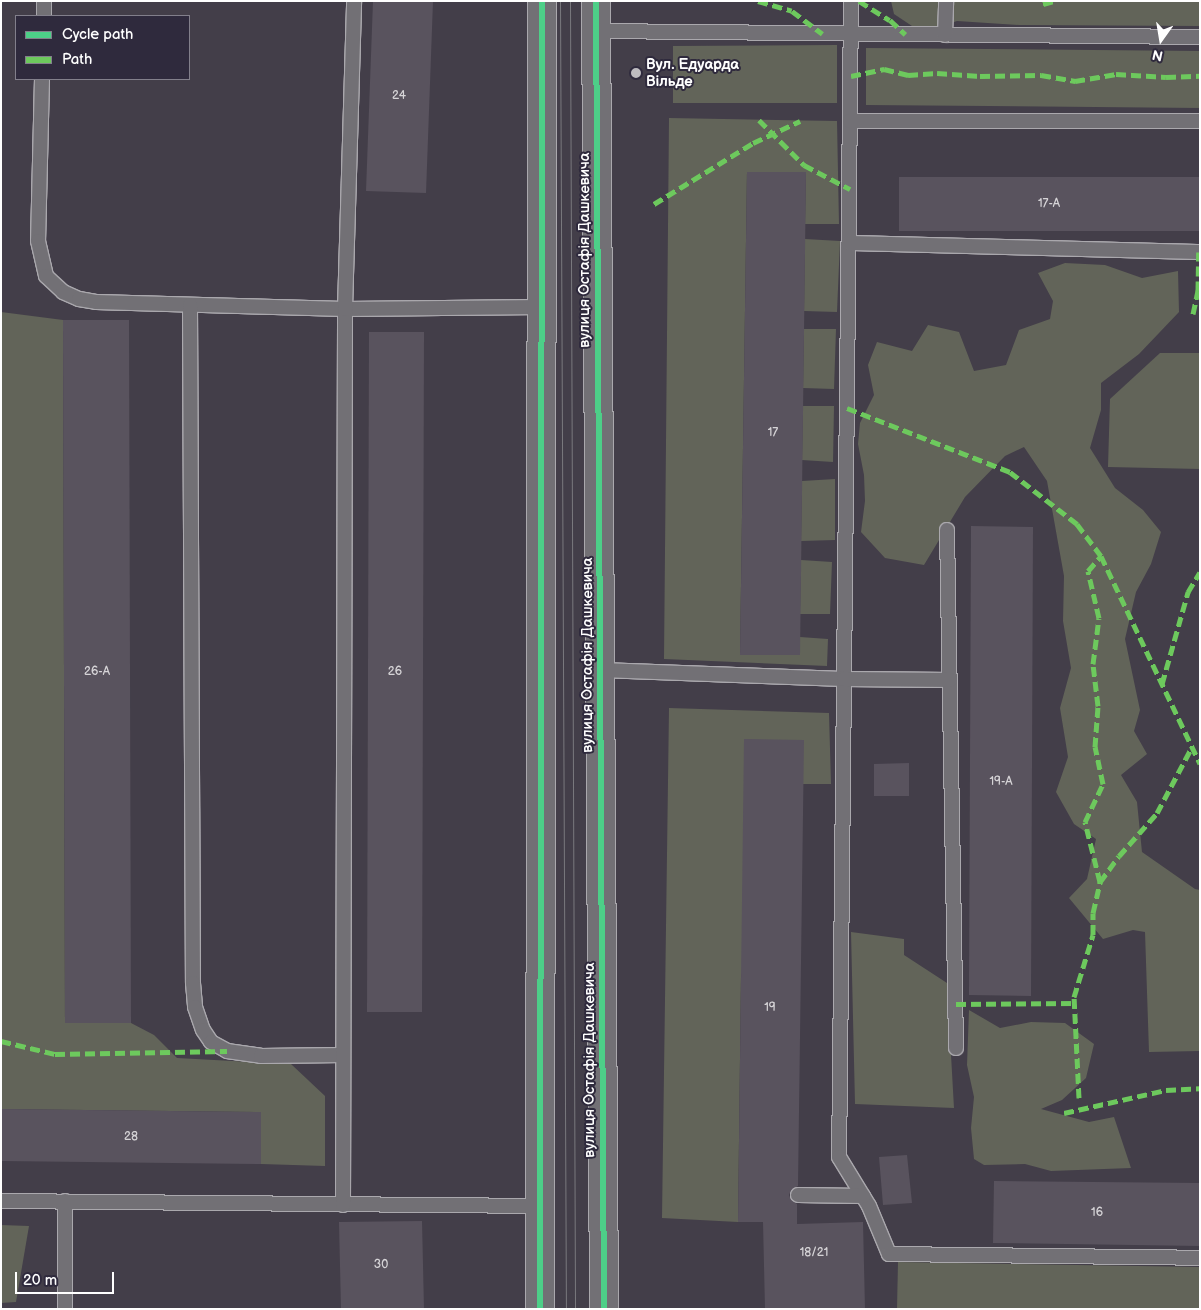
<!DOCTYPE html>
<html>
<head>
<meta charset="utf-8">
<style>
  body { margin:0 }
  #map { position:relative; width:1201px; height:1310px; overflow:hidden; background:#433e49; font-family:"Balsamiq Sans",sans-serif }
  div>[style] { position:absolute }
  .green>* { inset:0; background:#626459 }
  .building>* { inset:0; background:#59535e }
  .roads { filter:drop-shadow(1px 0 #aaa8ad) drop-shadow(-1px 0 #aaa8ad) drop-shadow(0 1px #aaa8ad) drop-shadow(0 -1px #aaa8ad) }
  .lane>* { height:14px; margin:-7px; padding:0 7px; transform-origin:7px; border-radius:7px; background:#727075 }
  .secondary>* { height:28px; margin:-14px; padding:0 14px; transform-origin:14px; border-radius:14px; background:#727075 }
  .tram>* { height:1px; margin:-0.5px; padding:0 0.5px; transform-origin:0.5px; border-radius:0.5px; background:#7a797e }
  .quiet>* { height:5px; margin-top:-2.5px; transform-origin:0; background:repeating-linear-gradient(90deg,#6dc95d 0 10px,transparent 0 15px) }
  .cycleway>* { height:6px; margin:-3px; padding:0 3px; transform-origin:3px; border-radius:3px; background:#4dcf88 }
  .dots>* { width:14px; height:14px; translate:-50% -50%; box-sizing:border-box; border:2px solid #2f2a3d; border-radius:50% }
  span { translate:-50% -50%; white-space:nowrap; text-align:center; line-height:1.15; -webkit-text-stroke:4px #2f2a3d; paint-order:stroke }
  .number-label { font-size:12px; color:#d6d4d7 }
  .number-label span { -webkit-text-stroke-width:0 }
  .poi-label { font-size:15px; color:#fff; font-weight:700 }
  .left { translate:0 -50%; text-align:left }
  .street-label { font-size:15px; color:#fff }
  .frame { position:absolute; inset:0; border:2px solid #fff; pointer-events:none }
  .legend { position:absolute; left:15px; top:15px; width:175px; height:65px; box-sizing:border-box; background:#2f2a3d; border:1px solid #827f8b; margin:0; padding:6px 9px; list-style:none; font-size:15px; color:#fff }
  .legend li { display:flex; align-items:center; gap:10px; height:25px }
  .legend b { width:25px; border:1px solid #827f8b }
  .north { position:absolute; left:1136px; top:15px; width:50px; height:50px; -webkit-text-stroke:4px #2f2a3d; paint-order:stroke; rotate:193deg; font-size:14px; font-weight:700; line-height:20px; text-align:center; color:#fff }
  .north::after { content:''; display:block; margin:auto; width:18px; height:22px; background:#fff; clip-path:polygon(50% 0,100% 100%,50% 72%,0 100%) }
  .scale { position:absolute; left:15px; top:1272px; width:99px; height:22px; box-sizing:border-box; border:2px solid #fff; border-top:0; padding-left:6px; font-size:15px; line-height:18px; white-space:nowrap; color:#fff; -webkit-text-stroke:4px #2f2a3d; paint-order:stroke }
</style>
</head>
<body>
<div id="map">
  <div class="green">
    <i style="clip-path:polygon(891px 1px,1200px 1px,1200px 9px,1199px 26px,1019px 25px,957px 21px,937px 28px,915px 28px,894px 14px)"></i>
    <i style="clip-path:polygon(837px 45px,837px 103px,673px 103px,673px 46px)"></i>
    <i style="clip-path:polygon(866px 48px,1200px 51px,1200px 108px,866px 105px)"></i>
    <i style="clip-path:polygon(669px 118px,837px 121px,839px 224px,805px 224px,806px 172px,747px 172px,740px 654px,799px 655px,800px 637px,828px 639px,827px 666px,664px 659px)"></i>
    <i style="clip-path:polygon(805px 239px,840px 241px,837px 312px,804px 311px)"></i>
    <i style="clip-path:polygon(1065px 263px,1105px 265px,1142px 278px,1178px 271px,1179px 312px,1139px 354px,1101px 383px,1101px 410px,1090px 448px,1115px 488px,1143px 510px,1161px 532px,1151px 564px,1136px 592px,1125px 639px,1140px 710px,1134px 731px,1147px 754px,1121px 775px,1137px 802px,1142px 852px,1195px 889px,1200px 890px,1200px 1051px,1149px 1052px,1145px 932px,1133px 930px,1103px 939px,1069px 898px,1087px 879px,1096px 839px,1074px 824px,1056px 792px,1068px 757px,1060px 708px,1071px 668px,1063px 621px,1064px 576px,1047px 481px,1024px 447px,1005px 456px,965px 497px,924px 565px,885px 558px,861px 532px,865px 501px,864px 475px,858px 444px,860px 423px,874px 395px,868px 365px,877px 342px,912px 351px,928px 325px,959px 332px,974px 371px,1006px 365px,1019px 330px,1050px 319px,1053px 301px,1038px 273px)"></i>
    <i style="clip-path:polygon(1px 312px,63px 320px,65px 1023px,131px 1023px,154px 1035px,177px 1058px,291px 1064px,325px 1096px,325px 1166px,261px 1164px,261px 1112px,1px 1109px)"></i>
    <i style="clip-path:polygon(804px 329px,836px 329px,834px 389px,803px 388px)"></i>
    <i style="clip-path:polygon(1160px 353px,1200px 353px,1200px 469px,1108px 467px,1110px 399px)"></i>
    <i style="clip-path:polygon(803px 406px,834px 406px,833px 462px,802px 460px)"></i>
    <i style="clip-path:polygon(835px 479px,835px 540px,801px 541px,802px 481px)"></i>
    <i style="clip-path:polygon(801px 560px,832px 562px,830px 614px,800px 614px)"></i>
    <i style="clip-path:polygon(669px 708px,829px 713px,831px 784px,803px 784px,741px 976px,738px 1222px,662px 1218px)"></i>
    <i style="clip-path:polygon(851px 932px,904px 939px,904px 955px,947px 983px,954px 1108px,855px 1104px)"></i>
    <i style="clip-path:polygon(969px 1010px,1000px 1028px,1031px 1022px,1065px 1023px,1094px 1044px,1086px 1078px,1062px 1100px,1041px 1109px,1089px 1122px,1114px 1117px,1131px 1168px,1051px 1171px,1025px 1164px,984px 1165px,974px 1159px,971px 1128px,974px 1097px,967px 1065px)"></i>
    <i style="clip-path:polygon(1px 1225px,29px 1226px,16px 1302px,1px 1303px)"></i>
    <i style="clip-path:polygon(898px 1262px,1200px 1267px,1200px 1308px,897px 1309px)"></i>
  </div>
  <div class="building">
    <i style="clip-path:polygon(373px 1px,433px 1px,426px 193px,366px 191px)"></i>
    <i style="clip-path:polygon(747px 172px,806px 172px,800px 655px,740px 655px)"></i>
    <i style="clip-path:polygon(899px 177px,1200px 177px,1200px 231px,899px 231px)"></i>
    <i style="clip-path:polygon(63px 320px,129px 320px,131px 1023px,65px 1023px)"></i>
    <i style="clip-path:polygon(369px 332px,424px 332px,422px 1012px,367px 1012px)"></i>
    <i style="clip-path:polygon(971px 526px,1033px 527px,1031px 996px,969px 995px)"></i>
    <i style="clip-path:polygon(744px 739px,804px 740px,798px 1186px,791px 1190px,789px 1195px,791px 1200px,797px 1204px,797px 1224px,863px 1222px,865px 1309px,765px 1309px,763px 1222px,738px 1222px)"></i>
    <i style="clip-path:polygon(909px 763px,909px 796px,874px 796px,874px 764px)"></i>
    <i style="clip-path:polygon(1px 1109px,261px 1112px,261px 1164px,1px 1161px)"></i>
    <i style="clip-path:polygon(907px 1155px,912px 1203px,883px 1205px,879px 1157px)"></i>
    <i style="clip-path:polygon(994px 1181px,1200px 1183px,1200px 1246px,993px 1243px)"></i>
    <i style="clip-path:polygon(422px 1221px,424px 1309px,341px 1309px,339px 1222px)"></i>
  </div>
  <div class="roads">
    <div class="lane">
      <i style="left:851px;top:1px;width:1156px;rotate:90.59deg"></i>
      <i style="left:839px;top:1157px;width:57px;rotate:58.5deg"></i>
      <i style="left:869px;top:1206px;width:52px;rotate:67.4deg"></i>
      <i style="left:889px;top:1254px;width:311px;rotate:0.7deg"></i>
      <i style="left:44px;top:16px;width:15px;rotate:-90deg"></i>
      <i style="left:596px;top:31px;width:604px;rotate:0.57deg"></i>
      <i style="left:945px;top:35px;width:34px;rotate:-88deg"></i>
      <i style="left:42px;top:79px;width:162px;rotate:91.4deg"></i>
      <i style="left:38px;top:241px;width:36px;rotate:77deg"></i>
      <i style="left:46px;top:276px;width:23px;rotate:43deg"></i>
      <i style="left:63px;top:292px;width:17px;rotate:24deg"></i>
      <i style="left:79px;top:299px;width:17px;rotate:10deg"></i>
      <i style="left:96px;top:302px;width:249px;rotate:1.6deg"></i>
      <i style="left:345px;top:309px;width:196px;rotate:-0.6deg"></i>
      <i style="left:850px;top:121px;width:350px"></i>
      <i style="left:849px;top:243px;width:351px;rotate:1.5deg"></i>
      <i style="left:190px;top:305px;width:678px;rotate:89.75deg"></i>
      <i style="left:193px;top:983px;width:24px;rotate:85deg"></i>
      <i style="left:195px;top:1007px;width:24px;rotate:71deg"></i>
      <i style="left:203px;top:1030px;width:14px;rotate:56deg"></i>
      <i style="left:211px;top:1042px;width:18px;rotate:29deg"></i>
      <i style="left:227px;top:1051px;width:34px;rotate:8deg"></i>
      <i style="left:261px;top:1056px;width:82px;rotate:-0.7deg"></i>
      <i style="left:947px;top:530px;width:518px;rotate:89deg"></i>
      <i style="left:601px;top:670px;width:243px;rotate:2.1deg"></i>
      <i style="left:844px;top:679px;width:106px;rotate:0.5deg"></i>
      <i style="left:798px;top:1195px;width:65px;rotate:0.9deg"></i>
      <i style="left:1px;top:1201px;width:540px;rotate:0.53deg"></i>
      <i style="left:343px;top:1205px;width:896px;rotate:-89.87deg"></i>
      <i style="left:345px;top:309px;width:308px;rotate:-88.3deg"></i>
      <i style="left:65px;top:1309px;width:108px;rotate:-90deg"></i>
    </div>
    <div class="secondary">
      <i style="left:596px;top:1px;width:1308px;rotate:89.65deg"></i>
      <i style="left:540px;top:1309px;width:1308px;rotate:-89.91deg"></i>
    </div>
  </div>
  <div class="tram">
    <i style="left:560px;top:1px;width:1308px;rotate:89.74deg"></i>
    <i style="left:570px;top:1px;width:1308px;rotate:89.78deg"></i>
  </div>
  <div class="quiet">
    <i style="left:758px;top:1px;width:35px;rotate:16deg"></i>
    <i style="left:792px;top:11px;width:38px;rotate:37deg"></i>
    <i style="left:859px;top:1px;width:36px;rotate:32deg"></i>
    <i style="left:890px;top:20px;width:21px;rotate:43deg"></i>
    <i style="left:1043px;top:4px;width:11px;rotate:-15deg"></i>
    <i style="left:851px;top:76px;width:34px;rotate:-12deg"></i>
    <i style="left:884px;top:69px;width:25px;rotate:14deg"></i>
    <i style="left:908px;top:75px;width:29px;rotate:-4deg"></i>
    <i style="left:937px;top:73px;width:43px;rotate:4deg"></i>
    <i style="left:980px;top:76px;width:61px;rotate:-0.9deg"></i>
    <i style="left:1041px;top:75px;width:35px;rotate:10deg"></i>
    <i style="left:1075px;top:81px;width:42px;rotate:-9.7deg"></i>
    <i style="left:1116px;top:74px;width:50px;rotate:3.4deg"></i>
    <i style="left:1166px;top:77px;width:34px;rotate:-2deg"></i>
    <i style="left:759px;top:120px;width:64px;rotate:45deg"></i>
    <i style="left:804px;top:165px;width:52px;rotate:27.6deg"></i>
    <i style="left:654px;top:204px;width:116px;rotate:-31.6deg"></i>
    <i style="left:753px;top:143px;width:52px;rotate:-25.1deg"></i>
    <i style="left:1193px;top:314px;width:24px;rotate:-78deg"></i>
    <i style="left:1198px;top:291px;width:39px;rotate:-89deg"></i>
    <i style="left:847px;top:408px;width:175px;rotate:21.4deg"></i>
    <i style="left:1010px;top:472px;width:85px;rotate:37.8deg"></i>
    <i style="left:1077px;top:524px;width:40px;rotate:53deg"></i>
    <i style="left:1101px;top:556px;width:230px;rotate:64.5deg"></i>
    <i style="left:1162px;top:684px;width:96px;rotate:-74.2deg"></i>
    <i style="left:1188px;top:592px;width:23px;rotate:-59deg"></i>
    <i style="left:1100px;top:882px;width:32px;rotate:-54deg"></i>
    <i style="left:1119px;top:856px;width:57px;rotate:-48.5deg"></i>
    <i style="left:1157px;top:813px;width:75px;rotate:-62.1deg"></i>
    <i style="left:956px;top:1004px;width:119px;rotate:-0.5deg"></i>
    <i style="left:1px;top:1041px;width:56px;rotate:13.5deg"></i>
    <i style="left:55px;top:1054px;width:172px;rotate:-1deg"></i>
    <i style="left:1079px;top:1098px;width:101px;rotate:-92.8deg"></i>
    <i style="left:1074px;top:997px;width:65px;rotate:-73deg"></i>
    <i style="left:1093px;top:935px;width:22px;rotate:-90deg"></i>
    <i style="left:1093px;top:913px;width:32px;rotate:-77deg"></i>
    <i style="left:1100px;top:882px;width:62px;rotate:-104deg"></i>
    <i style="left:1085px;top:822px;width:42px;rotate:-64.7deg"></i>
    <i style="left:1103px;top:784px;width:38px;rotate:-102deg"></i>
    <i style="left:1095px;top:747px;width:41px;rotate:-85.8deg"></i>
    <i style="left:1098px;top:706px;width:42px;rotate:-96.8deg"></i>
    <i style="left:1093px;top:664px;width:46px;rotate:-82.6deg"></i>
    <i style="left:1099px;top:618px;width:48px;rotate:-103.2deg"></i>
    <i style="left:1088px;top:571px;width:20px;rotate:-49deg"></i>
    <i style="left:1064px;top:1113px;width:105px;rotate:-12.7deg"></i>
    <i style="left:1166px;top:1090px;width:34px;rotate:-3deg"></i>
  </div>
  <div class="cycleway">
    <i style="left:596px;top:1px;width:1308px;rotate:89.65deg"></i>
    <i style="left:540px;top:1309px;width:1308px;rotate:-89.91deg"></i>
  </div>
  <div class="dots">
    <i style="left:636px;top:73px;background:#bdbbbf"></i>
  </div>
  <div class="number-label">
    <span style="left:399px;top:96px">24</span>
    <span style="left:1049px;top:204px">17-А</span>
    <span style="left:773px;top:433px">17</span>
    <span style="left:97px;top:672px">26-А</span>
    <span style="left:395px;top:672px">26</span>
    <span style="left:1001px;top:782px">19-А</span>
    <span style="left:770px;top:1008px">19</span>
    <span style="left:131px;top:1137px">28</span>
    <span style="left:1097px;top:1213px">16</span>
    <span style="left:814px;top:1253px">18/21</span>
    <span style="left:381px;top:1265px">30</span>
  </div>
  <div class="poi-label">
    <span class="left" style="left:646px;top:73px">Вул. Едуарда<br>Вільде</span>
  </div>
  <div class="street-label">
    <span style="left:585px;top:250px;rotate:-90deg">вулиця Остафія Дашкевича</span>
    <span style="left:588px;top:655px;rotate:-90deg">вулиця Остафія Дашкевича</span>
    <span style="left:590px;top:1060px;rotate:-90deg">вулиця Остафія Дашкевича</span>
  </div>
  <div class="frame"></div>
  <ul class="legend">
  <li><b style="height:6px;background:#4dcf88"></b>Cycle path</li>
  <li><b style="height:6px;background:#6dc95d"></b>Path</li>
  </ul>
  <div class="north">N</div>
  <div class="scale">20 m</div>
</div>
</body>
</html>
